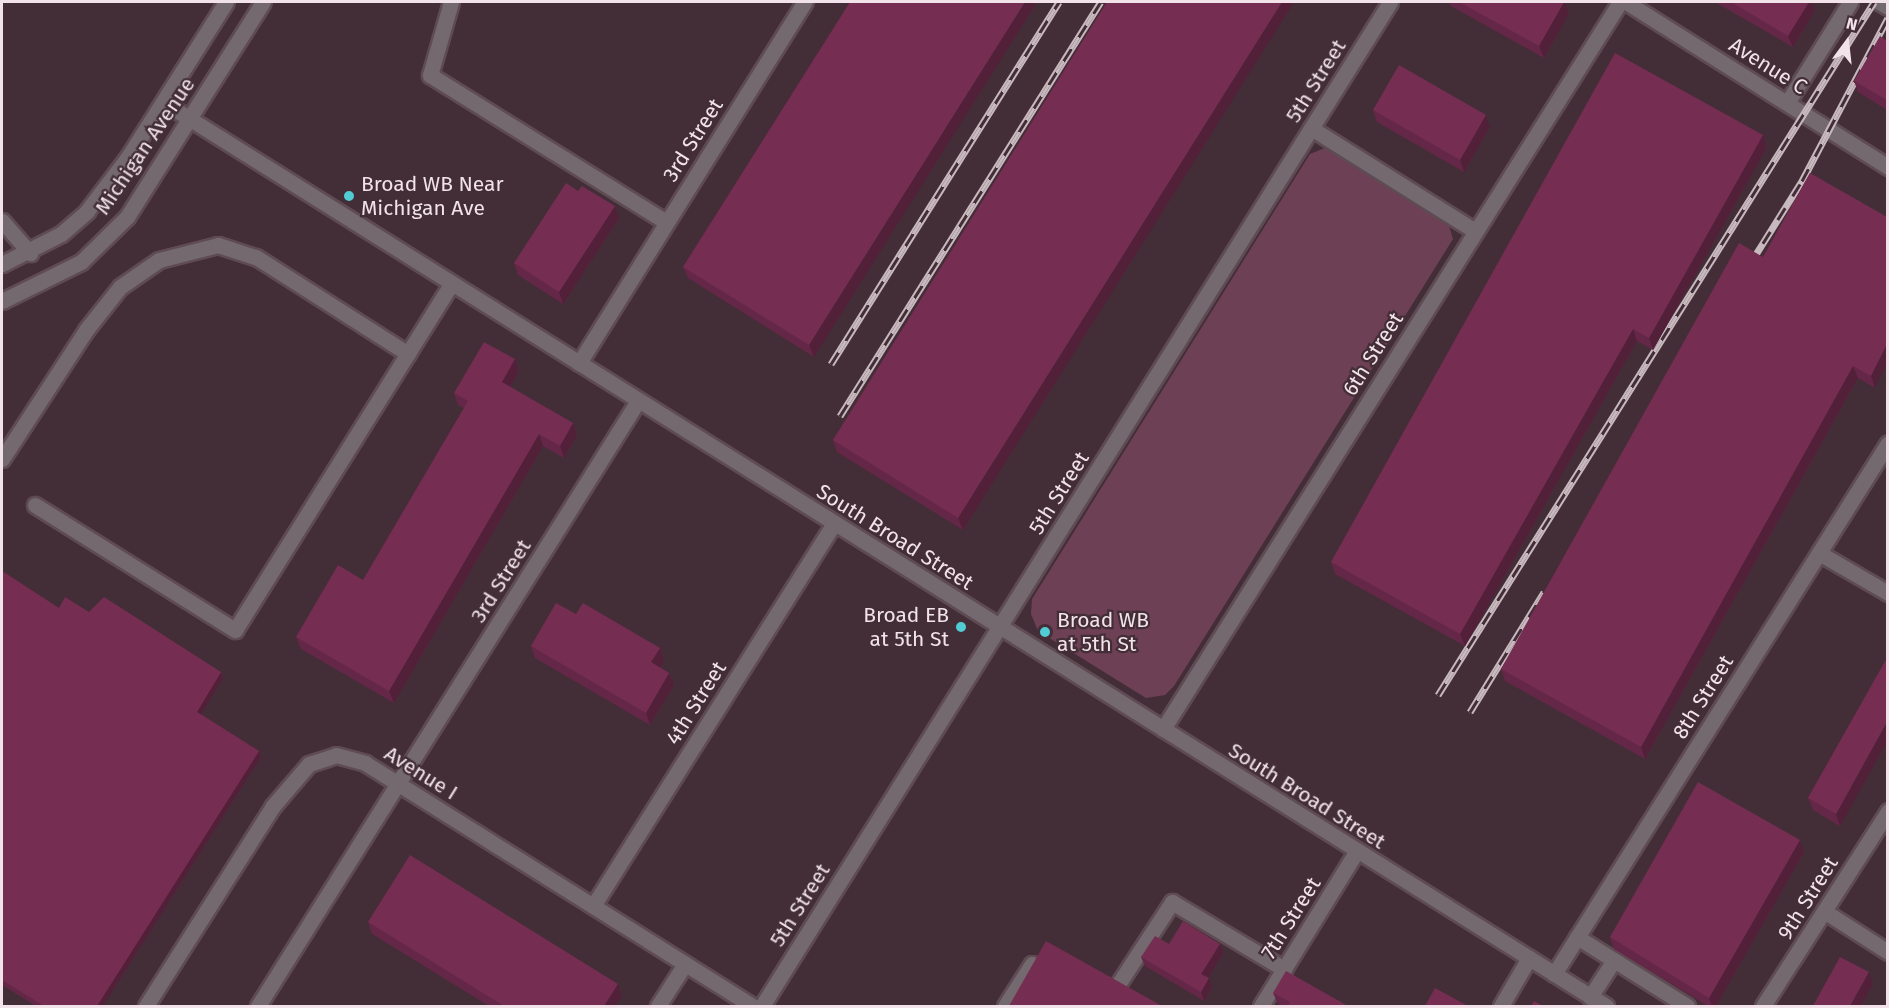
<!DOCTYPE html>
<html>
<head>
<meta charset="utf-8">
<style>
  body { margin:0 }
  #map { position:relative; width:1889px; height:1008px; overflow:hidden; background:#432e37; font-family:"Fira Sans",sans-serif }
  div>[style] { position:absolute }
  .green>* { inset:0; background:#6e4055 }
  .roads { filter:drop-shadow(2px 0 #5f4b53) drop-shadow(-2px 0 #5f4b53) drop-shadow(0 2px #5f4b53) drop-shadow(0 -2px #5f4b53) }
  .minor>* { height:15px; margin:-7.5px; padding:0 7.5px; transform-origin:7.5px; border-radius:7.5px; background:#74696e }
  .rail>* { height:7px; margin-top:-3.5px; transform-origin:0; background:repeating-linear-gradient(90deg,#432e37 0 14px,#c8b9bf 0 28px); box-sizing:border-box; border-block:2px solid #c8b9bf }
  .wall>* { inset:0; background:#652747 }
  .shaded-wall>* { inset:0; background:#522039 }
  .building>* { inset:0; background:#752d52 }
  .dots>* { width:16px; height:16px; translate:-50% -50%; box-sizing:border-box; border:3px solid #432e37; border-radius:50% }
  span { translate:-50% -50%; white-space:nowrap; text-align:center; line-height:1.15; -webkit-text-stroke:4.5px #432e37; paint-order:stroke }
  .street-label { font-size:21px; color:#f1e3e9 }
  .poi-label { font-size:21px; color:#f1e3e9 }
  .left { translate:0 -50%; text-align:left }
  .right { translate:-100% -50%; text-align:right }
  .frame { position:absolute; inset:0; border:3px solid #f1e3e9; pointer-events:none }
  .north { position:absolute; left:1817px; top:12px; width:60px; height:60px; -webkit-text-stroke:4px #432e37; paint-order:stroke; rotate:15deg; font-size:16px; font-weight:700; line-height:24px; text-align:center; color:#f1e3e9 }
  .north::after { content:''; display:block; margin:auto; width:21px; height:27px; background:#f1e3e9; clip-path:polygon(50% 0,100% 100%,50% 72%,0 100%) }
</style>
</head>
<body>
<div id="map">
  <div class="green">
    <i style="clip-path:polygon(1325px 148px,1449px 226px,1453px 239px,1174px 686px,1165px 695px,1146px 698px,1038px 631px,1031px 614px,1032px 599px,1310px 154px)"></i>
  </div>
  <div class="roads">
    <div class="minor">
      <i style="left:451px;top:2px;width:76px;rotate:106deg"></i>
      <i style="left:430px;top:75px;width:278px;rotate:31.9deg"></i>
      <i style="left:1626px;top:2px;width:310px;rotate:32.2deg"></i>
      <i style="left:1879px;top:2px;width:10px;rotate:29deg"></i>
      <i style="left:163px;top:102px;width:1703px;rotate:32.07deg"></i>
      <i style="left:1787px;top:103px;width:119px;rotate:-58deg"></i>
      <i style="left:1311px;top:128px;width:194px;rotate:32.1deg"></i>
      <i style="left:2px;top:221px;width:43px;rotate:48.8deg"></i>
      <i style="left:2px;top:264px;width:66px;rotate:-27deg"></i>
      <i style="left:61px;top:234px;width:35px;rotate:-41deg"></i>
      <i style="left:87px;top:211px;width:68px;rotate:-52.8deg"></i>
      <i style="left:128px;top:157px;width:183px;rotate:-57.7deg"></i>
      <i style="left:2px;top:301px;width:88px;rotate:-26.3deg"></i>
      <i style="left:81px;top:262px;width:64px;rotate:-44.4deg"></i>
      <i style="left:127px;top:217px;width:254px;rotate:-57.7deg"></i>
      <i style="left:579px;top:363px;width:426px;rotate:-58deg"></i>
      <i style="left:2px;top:459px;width:154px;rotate:-56.9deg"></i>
      <i style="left:86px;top:330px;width:55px;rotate:-51.7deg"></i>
      <i style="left:120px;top:287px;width:47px;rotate:-34.7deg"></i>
      <i style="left:159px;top:260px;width:61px;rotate:-14.3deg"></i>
      <i style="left:218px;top:245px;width:40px;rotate:18deg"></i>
      <i style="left:256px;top:257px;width:180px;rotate:32.5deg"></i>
      <i style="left:35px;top:505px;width:236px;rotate:32deg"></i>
      <i style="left:235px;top:630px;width:409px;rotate:-58deg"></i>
      <i style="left:1819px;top:553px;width:80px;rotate:30.1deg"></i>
      <i style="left:1163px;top:729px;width:859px;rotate:-57.85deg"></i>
      <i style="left:593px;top:906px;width:453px;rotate:-57.8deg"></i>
      <i style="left:1824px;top:911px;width:76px;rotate:32.6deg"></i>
      <i style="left:1577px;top:937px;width:130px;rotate:32.1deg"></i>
      <i style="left:1554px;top:974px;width:627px;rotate:-57.83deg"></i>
      <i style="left:1119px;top:983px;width:97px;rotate:-56.8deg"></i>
      <i style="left:1172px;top:902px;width:131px;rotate:30.9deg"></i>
      <i style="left:1590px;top:997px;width:44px;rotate:-57deg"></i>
      <i style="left:146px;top:1006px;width:237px;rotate:-57.6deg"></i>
      <i style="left:273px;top:806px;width:55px;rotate:-49.4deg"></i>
      <i style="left:309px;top:764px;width:28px;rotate:-18deg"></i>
      <i style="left:336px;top:755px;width:30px;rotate:15deg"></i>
      <i style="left:365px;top:763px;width:457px;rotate:32.1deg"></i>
      <i style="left:258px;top:1006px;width:714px;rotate:-57.87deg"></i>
      <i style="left:658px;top:1006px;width:50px;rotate:-57.3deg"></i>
      <i style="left:762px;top:1006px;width:1184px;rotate:-57.97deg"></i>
      <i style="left:1005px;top:1006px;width:50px;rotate:-57.3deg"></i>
      <i style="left:1261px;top:1006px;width:181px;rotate:-58.3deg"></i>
      <i style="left:1501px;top:1006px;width:56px;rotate:-59.7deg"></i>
      <i style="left:1763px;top:1006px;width:232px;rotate:-57.3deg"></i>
    </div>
  </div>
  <div class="rail">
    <i style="left:1748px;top:267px;width:102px;rotate:-57.9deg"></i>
    <i style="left:1802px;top:181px;width:184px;rotate:-62.2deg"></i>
    <i style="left:831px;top:364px;width:428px;rotate:-57.8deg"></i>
    <i style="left:840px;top:416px;width:489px;rotate:-57.8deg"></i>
    <i style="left:1438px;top:695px;width:819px;rotate:-57.82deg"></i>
    <i style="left:1470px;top:712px;width:141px;rotate:-58.3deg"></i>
  </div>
  <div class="wall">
    <i style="clip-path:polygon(850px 2px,814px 357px,688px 278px,683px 267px)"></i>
    <i style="clip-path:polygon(1107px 2px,963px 530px,837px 452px,833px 440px)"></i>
    <i style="clip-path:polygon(1449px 2px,1564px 2px,1569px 13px,1544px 58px,1451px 6px)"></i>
    <i style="clip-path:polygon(1715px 2px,1812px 2px,1815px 10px,1793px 47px)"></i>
    <i style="clip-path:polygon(1887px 41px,1887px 110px,1858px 92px,1854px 81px)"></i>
    <i style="clip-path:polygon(1373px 110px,1490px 127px,1464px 172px,1377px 122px)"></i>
    <i style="clip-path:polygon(1763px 135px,1767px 147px,1653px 350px,1637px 341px,1465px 646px,1335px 574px,1331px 562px)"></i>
    <i style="clip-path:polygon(1810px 173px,1875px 388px,1858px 378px,1645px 759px,1505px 681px,1501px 669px,1763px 257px)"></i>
    <i style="clip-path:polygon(578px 191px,615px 206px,619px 218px,563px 304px,518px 275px,514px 263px)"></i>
    <i style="clip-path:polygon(515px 359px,519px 371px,510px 387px,573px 423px,577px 435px,564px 458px,543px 446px,394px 703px,301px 649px,296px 637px,363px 580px,464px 408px,458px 405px,454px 393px)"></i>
    <i style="clip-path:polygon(2px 571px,59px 608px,221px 672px,223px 678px,201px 714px,259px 751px,261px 757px,103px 1006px,36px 1006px,2px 985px)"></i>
    <i style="clip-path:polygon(576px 614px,660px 648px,664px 660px,660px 667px,669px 673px,674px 685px,650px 725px,535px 658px,531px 646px)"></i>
    <i style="clip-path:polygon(1887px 658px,1840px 826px,1813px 810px,1808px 798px)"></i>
    <i style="clip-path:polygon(1804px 852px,1716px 1006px,1708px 1006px,1614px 949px,1610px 937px)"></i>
    <i style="clip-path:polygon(368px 922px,622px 996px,615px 1006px,489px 1006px,372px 934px)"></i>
    <i style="clip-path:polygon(1169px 944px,1223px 953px,1208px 978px,1212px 987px,1204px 1001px,1145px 966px,1141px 957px)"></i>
    <i style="clip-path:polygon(1273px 993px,1348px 1006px,1282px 1006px,1278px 1004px)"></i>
  </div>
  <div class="shaded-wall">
    <i style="clip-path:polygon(1025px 2px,1037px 2px,814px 357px,809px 345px)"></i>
    <i style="clip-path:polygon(1282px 2px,1294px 2px,963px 530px,958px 518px)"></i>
    <i style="clip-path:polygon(1564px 2px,1569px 13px,1544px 58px,1539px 46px)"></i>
    <i style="clip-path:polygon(1809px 2px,1812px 2px,1815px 10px,1793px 47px,1788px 36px)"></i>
    <i style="clip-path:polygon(1486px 115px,1490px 127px,1464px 172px,1460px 160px)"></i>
    <i style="clip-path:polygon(1763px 135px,1767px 147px,1653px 350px,1649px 338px)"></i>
    <i style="clip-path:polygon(615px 206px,619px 218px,563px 304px,559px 292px)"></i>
    <i style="clip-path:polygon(1633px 329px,1637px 341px,1465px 646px,1460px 634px)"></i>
    <i style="clip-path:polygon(1887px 344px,1887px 364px,1875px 388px,1871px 376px)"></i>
    <i style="clip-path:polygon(515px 359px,519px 371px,506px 394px,502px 382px)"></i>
    <i style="clip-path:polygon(1853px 366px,1858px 378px,1645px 759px,1641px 747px)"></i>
    <i style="clip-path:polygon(573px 423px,577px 435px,564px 458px,560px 446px)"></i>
    <i style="clip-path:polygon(539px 434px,543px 446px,394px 703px,389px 691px)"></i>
    <i style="clip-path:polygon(660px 648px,664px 660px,656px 674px,651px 662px)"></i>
    <i style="clip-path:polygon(221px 672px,223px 678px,199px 718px,197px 712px)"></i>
    <i style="clip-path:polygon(669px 673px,674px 685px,650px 725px,646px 713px)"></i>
    <i style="clip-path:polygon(1887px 722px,1887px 742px,1840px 826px,1836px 814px)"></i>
    <i style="clip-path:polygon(259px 751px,261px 757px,103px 1006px,97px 1006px)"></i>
    <i style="clip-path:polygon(1800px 840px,1804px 852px,1716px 1006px,1712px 1006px,1709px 998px)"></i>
    <i style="clip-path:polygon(1220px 944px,1223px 953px,1205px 983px,1201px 974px)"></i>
    <i style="clip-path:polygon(1869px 972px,1873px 984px,1861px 1006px,1850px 1006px)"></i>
    <i style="clip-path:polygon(1209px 978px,1212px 987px,1204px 1001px,1201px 992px)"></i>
    <i style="clip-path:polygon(618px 984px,622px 996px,615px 1006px,604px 1006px)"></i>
  </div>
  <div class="building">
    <i style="clip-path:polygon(850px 2px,1025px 2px,809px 345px,683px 267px)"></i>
    <i style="clip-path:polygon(1107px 2px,1282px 2px,958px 518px,833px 440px)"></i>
    <i style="clip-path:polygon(1459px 2px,1564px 2px,1539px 46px)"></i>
    <i style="clip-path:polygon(1731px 2px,1809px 2px,1788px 36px)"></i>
    <i style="clip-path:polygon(1880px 36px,1887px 41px,1887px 100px,1854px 81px)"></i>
    <i style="clip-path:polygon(1615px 53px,1763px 135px,1649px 338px,1633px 329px,1460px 634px,1331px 562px)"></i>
    <i style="clip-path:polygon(1399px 65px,1486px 115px,1460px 160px,1373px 110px)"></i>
    <i style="clip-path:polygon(1810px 173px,1887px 217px,1887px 344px,1871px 376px,1853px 366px,1641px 747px,1501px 669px,1739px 243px,1763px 257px)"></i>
    <i style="clip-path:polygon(566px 183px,578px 191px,582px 186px,615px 206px,559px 292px,514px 263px)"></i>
    <i style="clip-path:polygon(484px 342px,515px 359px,502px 382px,573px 423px,560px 446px,539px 434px,389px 691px,296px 637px,338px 565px,363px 580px,468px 401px,454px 393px)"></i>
    <i style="clip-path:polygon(2px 571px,59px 608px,65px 597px,89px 612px,104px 597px,221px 672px,197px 712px,259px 751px,97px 1006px,44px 1006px,2px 980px)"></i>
    <i style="clip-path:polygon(556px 603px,576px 614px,583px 603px,660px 648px,651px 662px,669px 673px,646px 713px,531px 646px)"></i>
    <i style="clip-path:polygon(1887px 658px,1887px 722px,1836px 814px,1808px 798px)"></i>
    <i style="clip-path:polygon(1698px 782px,1800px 840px,1709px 998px,1610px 937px)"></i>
    <i style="clip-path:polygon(410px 855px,618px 984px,604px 1006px,504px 1006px,368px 922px)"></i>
    <i style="clip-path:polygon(1183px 921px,1220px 944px,1201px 974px,1209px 978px,1201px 992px,1141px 957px,1155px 936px,1169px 944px)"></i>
    <i style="clip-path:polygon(1046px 941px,1162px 1006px,1009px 1006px)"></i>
    <i style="clip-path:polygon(1840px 957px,1869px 972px,1850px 1006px,1813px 1006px)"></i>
    <i style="clip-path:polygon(1286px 971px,1348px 1006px,1287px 1006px,1290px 1002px,1273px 993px)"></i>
    <i style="clip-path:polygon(1435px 988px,1468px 1006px,1425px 1006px)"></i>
    <i style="clip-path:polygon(1534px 1001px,1543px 1006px,1531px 1006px)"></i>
  </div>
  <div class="dots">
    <i style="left:349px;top:196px;background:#51ccd4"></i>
    <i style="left:961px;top:627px;background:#51ccd4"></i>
    <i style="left:1045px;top:632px;background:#51ccd4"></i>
  </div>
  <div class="street-label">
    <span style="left:1768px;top:66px;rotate:32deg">Avenue C</span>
    <span style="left:1316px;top:81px;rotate:-58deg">5th Street</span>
    <span style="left:693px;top:140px;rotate:-58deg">3rd Street</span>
    <span style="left:145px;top:146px;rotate:-56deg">Michigan Avenue</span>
    <span style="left:1373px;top:354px;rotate:-58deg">6th Street</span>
    <span style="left:1059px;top:493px;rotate:-58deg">5th Street</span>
    <span style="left:895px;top:537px;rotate:32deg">South Broad Street</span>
    <span style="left:501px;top:581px;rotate:-58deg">3rd Street</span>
    <span style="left:1703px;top:697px;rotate:-58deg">8th Street</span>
    <span style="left:696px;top:703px;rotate:-58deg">4th Street</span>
    <span style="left:421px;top:773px;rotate:32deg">Avenue I</span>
    <span style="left:1307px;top:796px;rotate:32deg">South Broad Street</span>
    <span style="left:1808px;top:898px;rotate:-58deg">9th Street</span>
    <span style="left:800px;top:905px;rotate:-58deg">5th Street</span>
    <span style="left:1291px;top:918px;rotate:-58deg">7th Street</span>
  </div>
  <div class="poi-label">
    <span class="left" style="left:361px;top:196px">Broad WB Near<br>Michigan Ave</span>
    <span class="right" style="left:949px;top:627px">Broad EB<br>at 5th St</span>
    <span class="left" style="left:1057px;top:632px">Broad WB<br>at 5th St</span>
  </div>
  <div class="frame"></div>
  <div class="north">N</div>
</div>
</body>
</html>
